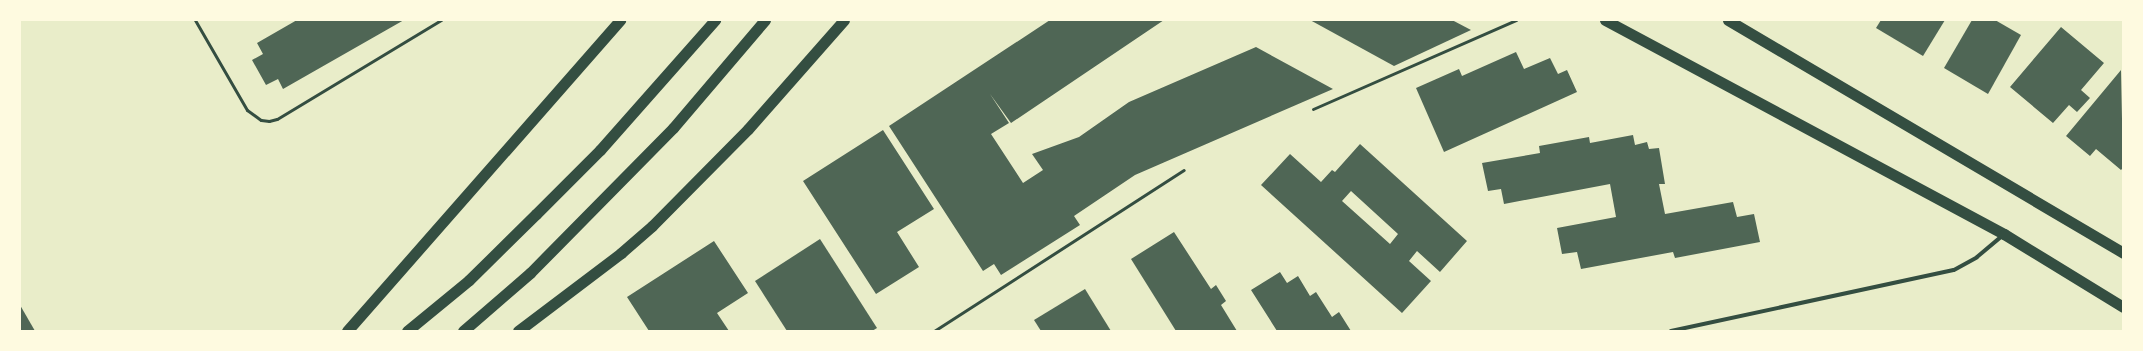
<!DOCTYPE html>
<html>
<head>
<meta charset="utf-8">
<style>
  body { margin:0 }
  #map { position:relative; width:2143px; height:351px; overflow:hidden; background:#e9edc9; font-family:"Fira Sans",sans-serif }
  div>[style] { position:absolute }
  .building>* { inset:0; background:#4f6655 }
  .service>* { height:3px; margin:-1.5px; padding:0 1.5px; transform-origin:1.5px; border-radius:1.5px; background:#344e41 }
  .minor>* { height:4px; margin:-2px; padding:0 2px; transform-origin:2px; border-radius:2px; background:#344e41 }
  .trunk>* { height:11px; margin:-5.5px; padding:0 5.5px; transform-origin:5.5px; border-radius:5.5px; background:#344e41 }
  span { translate:-50% -50%; white-space:nowrap; text-align:center; line-height:1.15; -webkit-text-stroke:3.5px #fefae0; paint-order:stroke }
  .frame { position:absolute; inset:0; border:21px solid #fefae0; pointer-events:none }
</style>
</head>
<body>
<div id="map">
  <div class="building">
    <i style="clip-path:polygon(297px 20px,404px 20px,283px 89px,278px 79px,266px 85px,252px 60px,263px 54px,257px 43px)"></i>
    <i style="clip-path:polygon(1050px 20px,1164px 20px,1011px 123px,990px 94px,1009px 123px,991px 134px,1023px 183px,1043px 170px,1032px 154px,1079px 137px,1129px 102px,1256px 47px,1333px 89px,1135px 175px,1074px 216px,1080px 225px,1001px 275px,994px 264px,983px 271px,889px 126px)"></i>
    <i style="clip-path:polygon(1310px 20px,1452px 20px,1471px 30px,1394px 66px)"></i>
    <i style="clip-path:polygon(1881px 20px,1945px 20px,1923px 56px,1876px 28px)"></i>
    <i style="clip-path:polygon(1972px 20px,1995px 20px,2021px 35px,1988px 94px,1944px 68px)"></i>
    <i style="clip-path:polygon(2061px 27px,2104px 63px,2081px 90px,2090px 98px,2077px 112px,2069px 105px,2053px 123px,2010px 87px)"></i>
    <i style="clip-path:polygon(1516px 52px,1524px 69px,1550px 58px,1558px 74px,1567px 70px,1577px 92px,1444px 152px,1416px 88px,1459px 69px,1462px 76px)"></i>
    <i style="clip-path:polygon(2121px 70px,2123px 168px,2121px 170px,2096px 149px,2090px 156px,2066px 136px)"></i>
    <i style="clip-path:polygon(883px 130px,934px 209px,897px 232px,919px 267px,876px 294px,803px 181px)"></i>
    <i style="clip-path:polygon(1633px 135px,1635px 145px,1647px 142px,1649px 149px,1659px 148px,1665px 184px,1659px 184px,1665px 214px,1733px 202px,1737px 217px,1754px 214px,1760px 242px,1675px 258px,1673px 252px,1581px 269px,1577px 252px,1562px 254px,1557px 228px,1616px 217px,1610px 184px,1504px 204px,1501px 189px,1488px 191px,1482px 163px,1540px 153px,1539px 146px,1589px 137px,1590px 143px)"></i>
    <i style="clip-path:polygon(evenodd,1360px 144px,1467px 241px,1440px 272px,1417px 251px,1409px 261px,1431px 281px,1402px 313px,1261px 185px,1290px 154px,1321px 182px,1332px 170px,1335px 172px,1360px 144px,1351px 191px,1398px 234px,1390px 244px,1342px 201px,1351px 191px)"></i>
    <i style="clip-path:polygon(1174px 232px,1211px 289px,1216px 285px,1226px 301px,1221px 305px,1237px 331px,1176px 331px,1131px 259px)"></i>
    <i style="clip-path:polygon(820px 239px,877px 328px,872px 331px,787px 331px,755px 281px)"></i>
    <i style="clip-path:polygon(714px 241px,748px 293px,717px 313px,729px 331px,649px 331px,627px 297px)"></i>
    <i style="clip-path:polygon(1280px 272px,1287px 283px,1298px 276px,1310px 296px,1316px 292px,1332px 317px,1339px 312px,1351px 331px,1277px 331px,1251px 290px)"></i>
    <i style="clip-path:polygon(1085px 289px,1111px 331px,1041px 331px,1034px 320px)"></i>
    <i style="clip-path:polygon(20px 305px,35px 331px,20px 331px)"></i>
  </div>
  <div class="service">
    <i style="left:195px;top:20px;width:104px;rotate:60deg"></i>
    <i style="left:247px;top:110px;width:17px;rotate:36deg"></i>
    <i style="left:261px;top:120px;width:8px;rotate:7deg"></i>
    <i style="left:269px;top:121px;width:8px;rotate:-14deg"></i>
    <i style="left:277px;top:119px;width:192px;rotate:-31.1deg"></i>
    <i style="left:1313px;top:109px;width:222px;rotate:-23.7deg"></i>
    <i style="left:934px;top:331px;width:297px;rotate:-32.8deg"></i>
  </div>
  <div class="minor">
    <i style="left:1671px;top:331px;width:289px;rotate:-12.2deg"></i>
    <i style="left:1954px;top:270px;width:26px;rotate:-29deg"></i>
    <i style="left:1977px;top:257px;width:34px;rotate:-40deg"></i>
  </div>
  <div class="trunk">
    <i style="left:1605px;top:20px;width:453px;rotate:28.2deg"></i>
    <i style="left:2004px;top:234px;width:140px;rotate:31.5deg"></i>
    <i style="left:1728px;top:20px;width:459px;rotate:30.5deg"></i>
    <i style="left:347px;top:331px;width:414px;rotate:-48.7deg"></i>
    <i style="left:407px;top:331px;width:80px;rotate:-39.4deg"></i>
    <i style="left:469px;top:280px;width:94px;rotate:-44.6deg"></i>
    <i style="left:536px;top:214px;width:91px;rotate:-45deg"></i>
    <i style="left:600px;top:150px;width:174px;rotate:-48.5deg"></i>
    <i style="left:463px;top:331px;width:89px;rotate:-40.9deg"></i>
    <i style="left:530px;top:273px;width:204px;rotate:-45.4deg"></i>
    <i style="left:673px;top:128px;width:142px;rotate:-49.6deg"></i>
    <i style="left:518px;top:331px;width:129px;rotate:-37.1deg"></i>
    <i style="left:621px;top:253px;width:41px;rotate:-41.1deg"></i>
    <i style="left:652px;top:226px;width:136px;rotate:-45.3deg"></i>
    <i style="left:748px;top:129px;width:145px;rotate:-48.6deg"></i>
  </div>
  <div class="frame"></div>
</div>
</body>
</html>
